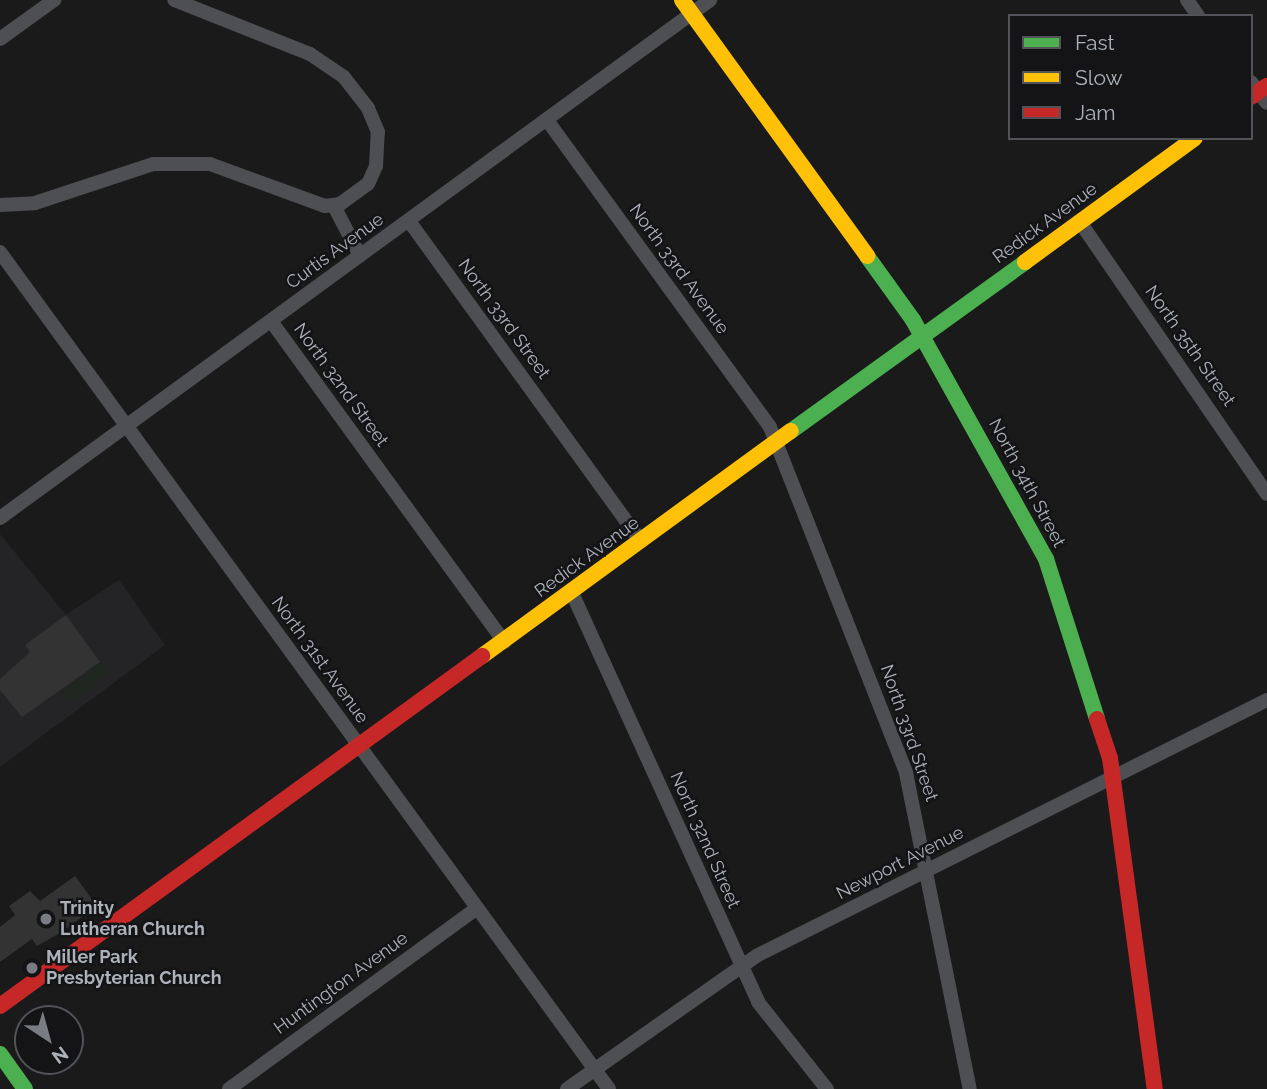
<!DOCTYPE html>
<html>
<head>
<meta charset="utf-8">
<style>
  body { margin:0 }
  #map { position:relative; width:1267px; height:1089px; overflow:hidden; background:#1a1a1a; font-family:Raleway,sans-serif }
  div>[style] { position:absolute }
  .built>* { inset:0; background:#242426 }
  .green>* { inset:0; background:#202721 }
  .building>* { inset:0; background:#333334 }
  .street>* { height:14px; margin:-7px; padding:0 7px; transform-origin:7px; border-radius:7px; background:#4e4f53 }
  .fast>* { height:16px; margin:-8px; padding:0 8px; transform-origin:8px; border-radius:8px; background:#4caf50 }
  .slow>* { height:16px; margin:-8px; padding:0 8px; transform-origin:8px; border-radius:8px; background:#ffc107 }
  .jam>* { height:16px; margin:-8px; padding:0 8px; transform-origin:8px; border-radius:8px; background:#c62828 }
  .dots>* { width:19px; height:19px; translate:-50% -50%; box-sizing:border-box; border:4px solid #141416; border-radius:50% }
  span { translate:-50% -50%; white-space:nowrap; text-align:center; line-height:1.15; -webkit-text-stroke:5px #141416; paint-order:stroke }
  .street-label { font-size:18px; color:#acb1ba }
  .poi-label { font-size:18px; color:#acb1ba; font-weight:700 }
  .left { translate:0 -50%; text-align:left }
  .legend { position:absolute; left:1008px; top:14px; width:245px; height:126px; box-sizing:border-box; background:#141416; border:2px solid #515358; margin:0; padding:9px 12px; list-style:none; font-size:21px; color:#acb1ba }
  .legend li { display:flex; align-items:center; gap:14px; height:35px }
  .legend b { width:35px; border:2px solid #515358 }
  .north { position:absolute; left:14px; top:1005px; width:70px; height:70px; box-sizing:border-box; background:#141416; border:2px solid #515358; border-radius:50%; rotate:144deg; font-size:19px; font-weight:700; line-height:28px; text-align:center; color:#acb1ba }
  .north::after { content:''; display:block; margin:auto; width:24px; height:32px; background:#797c82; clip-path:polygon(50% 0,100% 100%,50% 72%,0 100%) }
</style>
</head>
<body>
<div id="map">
  <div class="built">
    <i style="clip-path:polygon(0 534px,66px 615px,119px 580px,165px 645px,0 767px)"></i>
  </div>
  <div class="green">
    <i style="clip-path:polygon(104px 661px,111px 672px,69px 703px,61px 692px)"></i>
  </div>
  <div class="building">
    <i style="clip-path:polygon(66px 615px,100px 662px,22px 717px,0 690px,0 679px,30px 652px,25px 645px)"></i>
    <i style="clip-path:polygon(75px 876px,97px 906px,60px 933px,37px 946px,32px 939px,0 962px,0 927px,15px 915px,9px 906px,30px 891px,40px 901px)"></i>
  </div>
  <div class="street">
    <i style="left:1187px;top:0;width:19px;rotate:55deg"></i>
    <i style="left:0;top:39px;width:67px;rotate:-35.8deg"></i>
    <i style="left:1251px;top:82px;width:26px;rotate:53deg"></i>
    <i style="left:547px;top:120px;width:379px;rotate:54deg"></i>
    <i style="left:770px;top:427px;width:372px;rotate:68.5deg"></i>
    <i style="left:906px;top:773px;width:322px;rotate:78.6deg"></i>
    <i style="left:0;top:205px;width:35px;rotate:-3deg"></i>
    <i style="left:35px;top:203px;width:124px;rotate:-18.3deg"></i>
    <i style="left:153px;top:164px;width:57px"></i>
    <i style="left:210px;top:164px;width:122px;rotate:20.1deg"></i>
    <i style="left:325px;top:206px;width:15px;rotate:-8deg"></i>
    <i style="left:340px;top:204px;width:34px;rotate:-36deg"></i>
    <i style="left:368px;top:184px;width:20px;rotate:-66deg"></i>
    <i style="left:376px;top:166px;width:34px;rotate:-87deg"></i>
    <i style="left:378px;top:132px;width:26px;rotate:-113deg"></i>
    <i style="left:368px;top:108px;width:39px;rotate:-128deg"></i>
    <i style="left:344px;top:77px;width:41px;rotate:-145.9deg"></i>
    <i style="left:310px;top:54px;width:146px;rotate:-158.3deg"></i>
    <i style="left:334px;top:206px;width:56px;rotate:62.5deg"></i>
    <i style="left:409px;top:221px;width:395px;rotate:54.1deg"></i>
    <i style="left:1080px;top:222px;width:330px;rotate:55.5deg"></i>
    <i style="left:0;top:252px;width:1035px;rotate:53.96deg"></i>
    <i style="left:271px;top:321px;width:397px;rotate:54deg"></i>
    <i style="left:0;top:518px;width:879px;rotate:-36.11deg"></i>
    <i style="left:572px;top:593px;width:449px;rotate:65.5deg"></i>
    <i style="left:758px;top:1002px;width:111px;rotate:51.6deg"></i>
    <i style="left:229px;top:1089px;width:306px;rotate:-36.1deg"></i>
    <i style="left:567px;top:1089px;width:231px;rotate:-35.1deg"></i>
    <i style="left:756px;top:956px;width:572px;rotate:-26.61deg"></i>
  </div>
  <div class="fast">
    <i style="left:867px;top:256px;width:79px;rotate:54.3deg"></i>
    <i style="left:913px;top:320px;width:274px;rotate:60.9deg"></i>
    <i style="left:1046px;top:559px;width:168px;rotate:72.3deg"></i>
    <i style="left:791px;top:431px;width:289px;rotate:-35.8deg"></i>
    <i style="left:0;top:1054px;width:43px;rotate:54.5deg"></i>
  </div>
  <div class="slow">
    <i style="left:682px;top:0;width:316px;rotate:54.1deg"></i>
    <i style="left:1025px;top:262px;width:210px;rotate:-36.1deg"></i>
    <i style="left:482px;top:656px;width:382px;rotate:-36.1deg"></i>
  </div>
  <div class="jam">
    <i style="left:1251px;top:97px;width:19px;rotate:-35deg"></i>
    <i style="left:1097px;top:719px;width:41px;rotate:71.6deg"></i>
    <i style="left:1110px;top:758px;width:334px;rotate:82.3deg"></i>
    <i style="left:0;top:1006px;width:596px;rotate:-35.98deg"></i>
  </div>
  <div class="dots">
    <i style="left:46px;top:919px;background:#797c82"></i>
    <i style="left:32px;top:968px;background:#797c82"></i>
  </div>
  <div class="street-label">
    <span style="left:1045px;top:223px;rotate:-36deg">Redick Avenue</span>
    <span style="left:335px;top:251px;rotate:-36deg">Curtis Avenue</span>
    <span style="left:679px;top:269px;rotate:54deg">North 33rd Avenue</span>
    <span style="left:504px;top:319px;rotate:54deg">North 33rd Street</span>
    <span style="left:1190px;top:346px;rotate:55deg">North 35th Street</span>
    <span style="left:341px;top:385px;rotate:54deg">North 32nd Street</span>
    <span style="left:1027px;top:483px;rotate:62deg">North 34th Street</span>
    <span style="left:587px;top:557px;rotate:-36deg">Redick Avenue</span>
    <span style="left:320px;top:660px;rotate:54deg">North 31st Avenue</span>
    <span style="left:909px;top:733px;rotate:71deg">North 33rd Street</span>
    <span style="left:705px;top:840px;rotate:66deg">North 32nd Street</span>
    <span style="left:900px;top:863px;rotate:-27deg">Newport Avenue</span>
    <span style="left:341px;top:983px;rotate:-36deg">Huntington Avenue</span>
  </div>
  <div class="poi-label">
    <span class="left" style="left:60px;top:919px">Trinity<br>Lutheran Church</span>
    <span class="left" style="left:46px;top:968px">Miller Park<br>Presbyterian Church</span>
  </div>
  <ul class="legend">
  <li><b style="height:9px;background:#4caf50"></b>Fast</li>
  <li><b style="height:9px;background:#ffc107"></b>Slow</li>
  <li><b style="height:9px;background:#c62828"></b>Jam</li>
  </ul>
  <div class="north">N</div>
</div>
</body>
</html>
